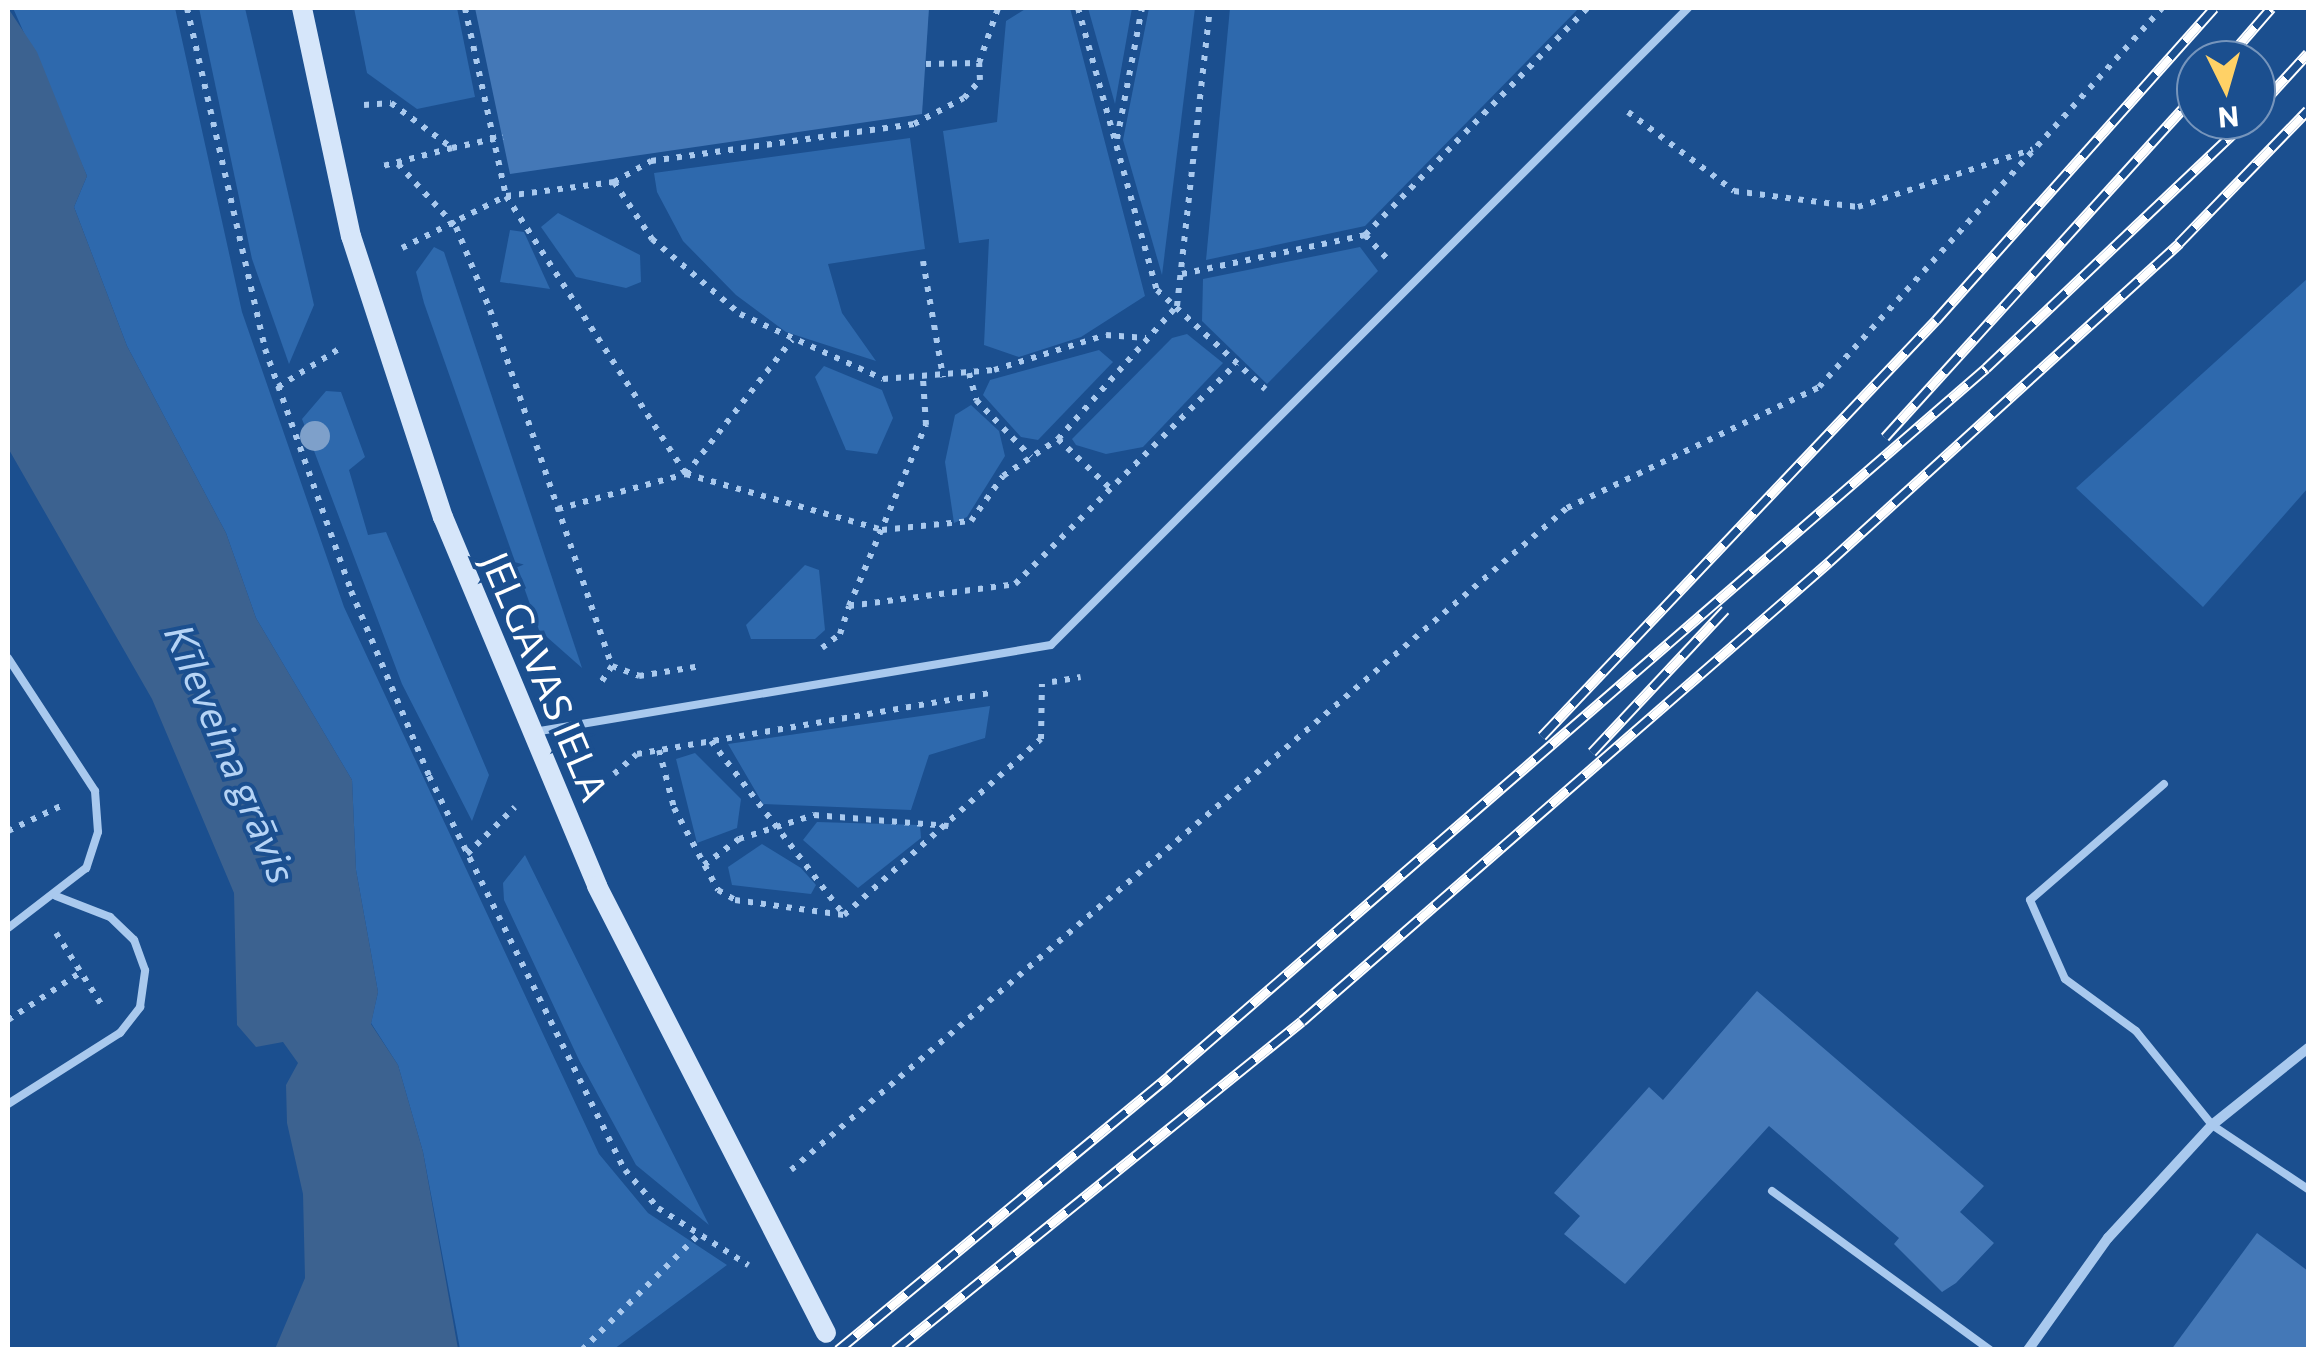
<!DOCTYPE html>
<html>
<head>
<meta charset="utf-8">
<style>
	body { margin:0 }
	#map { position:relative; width:2316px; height:1357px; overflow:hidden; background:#1b4f8f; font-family:Commissioner,sans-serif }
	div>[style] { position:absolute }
	.green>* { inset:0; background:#2e69ad }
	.water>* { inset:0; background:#3c6290 }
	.building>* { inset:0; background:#4478b7 }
	.path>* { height:6px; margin-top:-3px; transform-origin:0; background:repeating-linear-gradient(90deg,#a9c9ee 0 5px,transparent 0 13px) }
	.lane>* { height:8px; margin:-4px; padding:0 4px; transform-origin:4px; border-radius:4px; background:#a9c9ee }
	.street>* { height:10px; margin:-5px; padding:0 5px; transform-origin:5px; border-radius:5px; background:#a9c9ee }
	.secondary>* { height:20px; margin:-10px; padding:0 10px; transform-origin:10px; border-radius:10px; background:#d6e6fa }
	.rail>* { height:11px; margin-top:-5.5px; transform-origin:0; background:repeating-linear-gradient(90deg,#1b4f8f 0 22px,#fff 0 44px); box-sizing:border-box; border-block:2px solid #fff }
	.trees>* { width:30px; height:30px; margin:-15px; border-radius:50%; background:#7ea0ca }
	span { translate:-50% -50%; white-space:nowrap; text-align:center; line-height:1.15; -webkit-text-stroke:8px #1b4f8f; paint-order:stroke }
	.street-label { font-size:38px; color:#fff }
	.water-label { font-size:40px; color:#b5d3f5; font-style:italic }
	.frame { position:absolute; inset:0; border:10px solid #fff; pointer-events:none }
	.north { position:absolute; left:2176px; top:40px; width:100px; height:100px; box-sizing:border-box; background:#1b4f8f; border:2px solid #7695bc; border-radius:50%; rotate:175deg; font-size:28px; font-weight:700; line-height:40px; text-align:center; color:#fff }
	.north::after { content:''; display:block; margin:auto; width:35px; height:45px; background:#ffd166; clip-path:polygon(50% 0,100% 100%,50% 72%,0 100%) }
</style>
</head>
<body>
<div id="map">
	<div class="green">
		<div style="clip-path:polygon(13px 8px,175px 8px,242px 312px,344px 607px,599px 1154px,648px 1213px,727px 1265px,614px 1349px,460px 1349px,423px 1152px,398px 1065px,371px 1023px,378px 992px,356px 870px,352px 780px,256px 618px,226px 533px,127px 346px,74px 207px,87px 176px)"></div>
		<div style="clip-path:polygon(199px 8px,245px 8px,314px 305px,289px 364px,252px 259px)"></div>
		<div style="clip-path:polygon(354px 8px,457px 8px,475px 97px,417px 109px,367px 73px)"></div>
		<div style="clip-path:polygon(1027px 8px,1070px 8px,1145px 296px,1081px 337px,1019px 357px,984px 345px,989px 239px,959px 243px,943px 131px,997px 122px,1006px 21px)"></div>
		<div style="clip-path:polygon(1088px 8px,1132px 8px,1115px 104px)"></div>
		<div style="clip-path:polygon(1149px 8px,1195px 8px,1162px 275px,1123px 140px)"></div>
		<div style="clip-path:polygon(1230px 8px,1579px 8px,1365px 226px,1206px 260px)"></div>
		<div style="clip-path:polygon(910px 138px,925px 249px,828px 264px,842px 313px,876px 361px,786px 332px,736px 295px,683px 241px,657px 192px,654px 173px)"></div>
		<div style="clip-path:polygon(558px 213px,640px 255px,641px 282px,626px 288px,576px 277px,541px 227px)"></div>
		<div style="clip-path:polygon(510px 230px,524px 232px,550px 289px,500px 282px)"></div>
		<div style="clip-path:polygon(434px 247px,444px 252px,582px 668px,539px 630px,424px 303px,416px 272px)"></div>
		<div style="clip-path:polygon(1360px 247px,1378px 271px,1267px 384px,1202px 321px,1203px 279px)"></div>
		<div style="clip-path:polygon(2308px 278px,2308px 488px,2203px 607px,2076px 488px)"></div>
		<div style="clip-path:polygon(1187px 334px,1223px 363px,1143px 447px,1106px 454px,1076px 445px,1072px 439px,1172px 338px)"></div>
		<div style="clip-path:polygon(1099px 350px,1113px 362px,1038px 440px,1021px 437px,983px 395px,990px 380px)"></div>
		<div style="clip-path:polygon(824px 366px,882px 390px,893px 418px,877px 454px,846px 450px,815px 377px)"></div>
		<div style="clip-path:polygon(326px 391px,341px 392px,365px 457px,349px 470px,368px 535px,386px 532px,489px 775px,472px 821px,402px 684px,302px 419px)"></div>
		<div style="clip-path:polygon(971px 405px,999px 431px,1005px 456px,967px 517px,954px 523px,945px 462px,955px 415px)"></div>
		<div style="clip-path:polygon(805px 565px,819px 570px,825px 630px,815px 639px,751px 639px,746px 625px)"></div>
		<div style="clip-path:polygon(990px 706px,985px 738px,929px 755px,911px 810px,763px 804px,728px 744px)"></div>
		<div style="clip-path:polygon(695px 753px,741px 799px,737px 828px,697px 843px,676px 759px)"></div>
		<div style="clip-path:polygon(817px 822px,920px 825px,921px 838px,858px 888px,803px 840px)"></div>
		<div style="clip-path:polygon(762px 844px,801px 868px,816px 885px,811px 894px,732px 885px,728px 867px)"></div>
		<div style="clip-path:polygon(525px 855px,652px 1112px,709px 1225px,636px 1165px,579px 1060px,504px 900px,503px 883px)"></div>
	</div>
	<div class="water">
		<div style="clip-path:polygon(8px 8px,37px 52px,87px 176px,74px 207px,127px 346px,226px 533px,256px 618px,352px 780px,356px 870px,378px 992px,371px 1024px,398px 1065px,423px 1152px,458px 1349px,275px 1349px,305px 1278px,303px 1194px,287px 1123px,286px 1085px,298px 1063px,283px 1042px,256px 1047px,237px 1025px,234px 893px,152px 699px,8px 448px)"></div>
	</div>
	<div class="building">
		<div style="clip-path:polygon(475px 8px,929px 8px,922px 114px,510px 174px)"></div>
		<div style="clip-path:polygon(1757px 991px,1984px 1186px,1960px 1212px,1994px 1243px,1956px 1283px,1942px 1292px,1894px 1244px,1899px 1238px,1769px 1126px,1625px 1284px,1564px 1234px,1580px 1216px,1554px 1193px,1649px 1087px,1663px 1100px)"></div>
		<div style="clip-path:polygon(2257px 1233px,2308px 1271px,2308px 1350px,2171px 1350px)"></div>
	</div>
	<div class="path">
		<div style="left:187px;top:8px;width:350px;rotate:77.1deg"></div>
		<div style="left:265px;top:349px;width:257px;rotate:70.4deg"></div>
		<div style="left:351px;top:591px;width:201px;rotate:67.1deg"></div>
		<div style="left:429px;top:776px;width:440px;rotate:63.6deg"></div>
		<div style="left:625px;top:1170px;width:50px;rotate:49deg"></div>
		<div style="left:658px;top:1208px;width:107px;rotate:32.3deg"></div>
		<div style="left:465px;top:8px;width:192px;rotate:77.7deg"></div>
		<div style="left:506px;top:196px;width:331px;rotate:57.1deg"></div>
		<div style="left:686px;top:474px;width:204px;rotate:15.9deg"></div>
		<div style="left:882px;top:530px;width:89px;rotate:-5.8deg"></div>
		<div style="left:971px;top:521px;width:55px;rotate:-54.6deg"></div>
		<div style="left:1003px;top:476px;width:66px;rotate:-33.9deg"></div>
		<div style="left:1058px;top:439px;width:178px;rotate:-48.2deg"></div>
		<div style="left:1177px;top:306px;width:300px;rotate:-83.7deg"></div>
		<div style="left:1078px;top:8px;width:293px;rotate:74.4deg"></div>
		<div style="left:1157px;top:290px;width:147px;rotate:42.5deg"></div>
		<div style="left:926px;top:64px;width:53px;rotate:-1.1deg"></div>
		<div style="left:979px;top:63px;width:58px;rotate:-70.9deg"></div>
		<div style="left:364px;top:105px;width:27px;rotate:-4deg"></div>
		<div style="left:391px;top:103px;width:76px;rotate:36.4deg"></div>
		<div style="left:452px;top:148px;width:75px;rotate:165.4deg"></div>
		<div style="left:1628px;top:112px;width:132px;rotate:36.7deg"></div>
		<div style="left:1734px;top:191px;width:125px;rotate:7.4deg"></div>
		<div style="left:1858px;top:207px;width:184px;rotate:-18.3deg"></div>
		<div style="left:1117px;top:139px;width:133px;rotate:-79.2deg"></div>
		<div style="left:452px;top:148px;width:52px;rotate:-12.2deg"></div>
		<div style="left:398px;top:164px;width:86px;rotate:47.4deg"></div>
		<div style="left:456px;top:227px;width:90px;rotate:67.7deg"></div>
		<div style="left:490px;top:310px;width:376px;rotate:71.1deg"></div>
		<div style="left:612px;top:666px;width:25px;rotate:124deg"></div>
		<div style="left:614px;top:182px;width:69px;rotate:56.3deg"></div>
		<div style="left:652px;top:239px;width:116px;rotate:40.4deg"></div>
		<div style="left:740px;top:314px;width:157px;rotate:24.4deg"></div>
		<div style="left:883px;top:379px;width:111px;rotate:-4.6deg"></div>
		<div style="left:994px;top:370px;width:117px;rotate:-17.4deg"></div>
		<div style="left:1106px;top:335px;width:40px;rotate:4.3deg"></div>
		<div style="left:1365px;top:235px;width:318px;rotate:-45.6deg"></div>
		<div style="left:402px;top:248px;width:116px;rotate:-26.6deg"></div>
		<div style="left:506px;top:196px;width:109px;rotate:-7.4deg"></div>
		<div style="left:614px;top:182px;width:43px;rotate:-29.6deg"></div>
		<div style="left:651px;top:161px;width:266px;rotate:-8deg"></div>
		<div style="left:914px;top:124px;width:56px;rotate:-27.5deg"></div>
		<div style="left:964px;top:98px;width:24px;rotate:-48deg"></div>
		<div style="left:980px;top:80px;width:17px;rotate:-93deg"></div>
		<div style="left:923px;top:261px;width:118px;rotate:80.2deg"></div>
		<div style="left:1182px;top:274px;width:187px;rotate:-12deg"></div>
		<div style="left:1365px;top:235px;width:37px;rotate:47deg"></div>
		<div style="left:969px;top:373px;width:28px;rotate:75deg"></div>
		<div style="left:976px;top:400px;width:79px;rotate:46deg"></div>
		<div style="left:278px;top:387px;width:75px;rotate:-32deg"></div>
		<div style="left:1058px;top:439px;width:74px;rotate:43.4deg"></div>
		<div style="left:558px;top:509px;width:133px;rotate:-15.3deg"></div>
		<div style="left:686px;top:474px;width:171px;rotate:-51.7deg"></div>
		<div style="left:849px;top:606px;width:197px;rotate:-67deg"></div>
		<div style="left:926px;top:425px;width:46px;rotate:-93.7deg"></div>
		<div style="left:822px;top:648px;width:23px;rotate:-38deg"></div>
		<div style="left:840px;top:634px;width:29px;rotate:-72deg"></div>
		<div style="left:849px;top:606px;width:167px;rotate:-7.5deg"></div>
		<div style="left:1015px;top:584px;width:313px;rotate:-44.9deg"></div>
		<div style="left:612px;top:666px;width:29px;rotate:20deg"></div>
		<div style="left:639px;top:676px;width:63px;rotate:-9.2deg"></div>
		<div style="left:1052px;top:682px;width:29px;rotate:-10deg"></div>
		<div style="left:711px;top:741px;width:219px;rotate:52.6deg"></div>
		<div style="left:659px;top:750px;width:60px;rotate:75.5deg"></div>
		<div style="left:674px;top:808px;width:93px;rotate:61.8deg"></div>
		<div style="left:718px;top:890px;width:20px;rotate:30deg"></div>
		<div style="left:735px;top:900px;width:110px;rotate:7.8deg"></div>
		<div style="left:844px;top:915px;width:264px;rotate:-41.8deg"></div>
		<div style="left:1041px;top:739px;width:55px;rotate:-89deg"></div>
		<div style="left:614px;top:774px;width:30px;rotate:-41deg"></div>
		<div style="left:637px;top:754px;width:359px;rotate:-9.8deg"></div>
		<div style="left:8px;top:831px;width:63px;rotate:-25.3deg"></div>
		<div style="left:467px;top:854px;width:67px;rotate:-44.4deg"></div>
		<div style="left:704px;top:865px;width:44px;rotate:-36.6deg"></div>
		<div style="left:739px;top:839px;width:79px;rotate:-17.7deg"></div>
		<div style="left:814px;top:815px;width:135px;rotate:4.7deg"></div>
		<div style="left:56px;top:933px;width:88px;rotate:57.6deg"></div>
		<div style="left:8px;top:1020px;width:87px;rotate:-33.3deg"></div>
		<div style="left:791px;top:1170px;width:1020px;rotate:-40.47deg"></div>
		<div style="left:1567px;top:508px;width:280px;rotate:-25.6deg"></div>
		<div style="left:1819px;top:387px;width:511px;rotate:-47.85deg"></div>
		<div style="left:582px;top:1350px;width:162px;rotate:-44.7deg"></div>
	</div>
	<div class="lane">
		<div style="left:8px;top:658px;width:159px;rotate:56.8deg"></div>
		<div style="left:95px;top:791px;width:41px;rotate:85.8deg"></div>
		<div style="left:98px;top:832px;width:38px;rotate:108deg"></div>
		<div style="left:86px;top:868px;width:98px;rotate:142.4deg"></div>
		<div style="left:534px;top:732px;width:524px;rotate:-9.55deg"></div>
		<div style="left:1051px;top:645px;width:901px;rotate:-45deg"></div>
		<div style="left:2164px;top:784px;width:177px;rotate:139.1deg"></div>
		<div style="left:2030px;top:900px;width:86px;rotate:66.1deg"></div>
		<div style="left:2065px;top:979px;width:88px;rotate:36.2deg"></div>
		<div style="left:2136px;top:1031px;width:121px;rotate:51deg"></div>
		<div style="left:2212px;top:1125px;width:115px;rotate:33.7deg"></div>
		<div style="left:8px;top:1104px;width:133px;rotate:-32.4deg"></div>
		<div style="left:120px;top:1033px;width:33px;rotate:-52deg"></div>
		<div style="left:140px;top:1007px;width:37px;rotate:-82deg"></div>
		<div style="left:145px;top:970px;width:32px;rotate:-110deg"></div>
		<div style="left:134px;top:940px;width:33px;rotate:-136deg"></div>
		<div style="left:110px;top:917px;width:58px;rotate:-158.7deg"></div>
		<div style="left:1772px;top:1191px;width:270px;rotate:36.1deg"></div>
	</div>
	<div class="street">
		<div style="left:2028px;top:1350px;width:138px;rotate:-54.5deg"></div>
		<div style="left:2108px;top:1238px;width:154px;rotate:-47.4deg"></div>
		<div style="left:2212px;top:1125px;width:123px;rotate:-38.7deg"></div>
	</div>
	<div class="secondary">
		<div style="left:302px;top:8px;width:233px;rotate:77.9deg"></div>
		<div style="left:351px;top:236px;width:296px;rotate:71.9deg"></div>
		<div style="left:443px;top:517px;width:400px;rotate:67.3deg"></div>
		<div style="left:597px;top:886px;width:502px;rotate:62.87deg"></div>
	</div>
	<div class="rail">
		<div style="left:2226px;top:60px;width:69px;rotate:-49.1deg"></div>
		<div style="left:2256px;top:110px;width:77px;rotate:-47.6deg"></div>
		<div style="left:1885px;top:437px;width:463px;rotate:-47.8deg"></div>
		<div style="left:1542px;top:736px;width:573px;rotate:-46.56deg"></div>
		<div style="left:1936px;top:320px;width:418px;rotate:-48.3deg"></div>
		<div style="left:1592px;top:752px;width:195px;rotate:-46.9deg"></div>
		<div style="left:838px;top:1350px;width:430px;rotate:-39.6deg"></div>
		<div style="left:1169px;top:1076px;width:1081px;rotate:-40.91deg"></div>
		<div style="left:1986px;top:368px;width:360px;rotate:-43.5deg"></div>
		<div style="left:895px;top:1350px;width:523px;rotate:-38.95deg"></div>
		<div style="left:1302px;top:1021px;width:699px;rotate:-41.05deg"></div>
		<div style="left:1829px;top:562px;width:474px;rotate:-42.3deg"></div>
		<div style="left:2179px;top:243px;width:185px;rotate:-45.9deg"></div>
	</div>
	<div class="trees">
		<div style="left:315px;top:436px"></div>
	</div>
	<div class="street-label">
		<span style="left:546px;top:676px;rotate:67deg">JELGAVAS IELA</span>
	</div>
	<div class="water-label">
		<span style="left:232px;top:753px;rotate:67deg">Kīleveina grāvis</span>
	</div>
	<div class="frame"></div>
	<div class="north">N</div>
</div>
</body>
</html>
